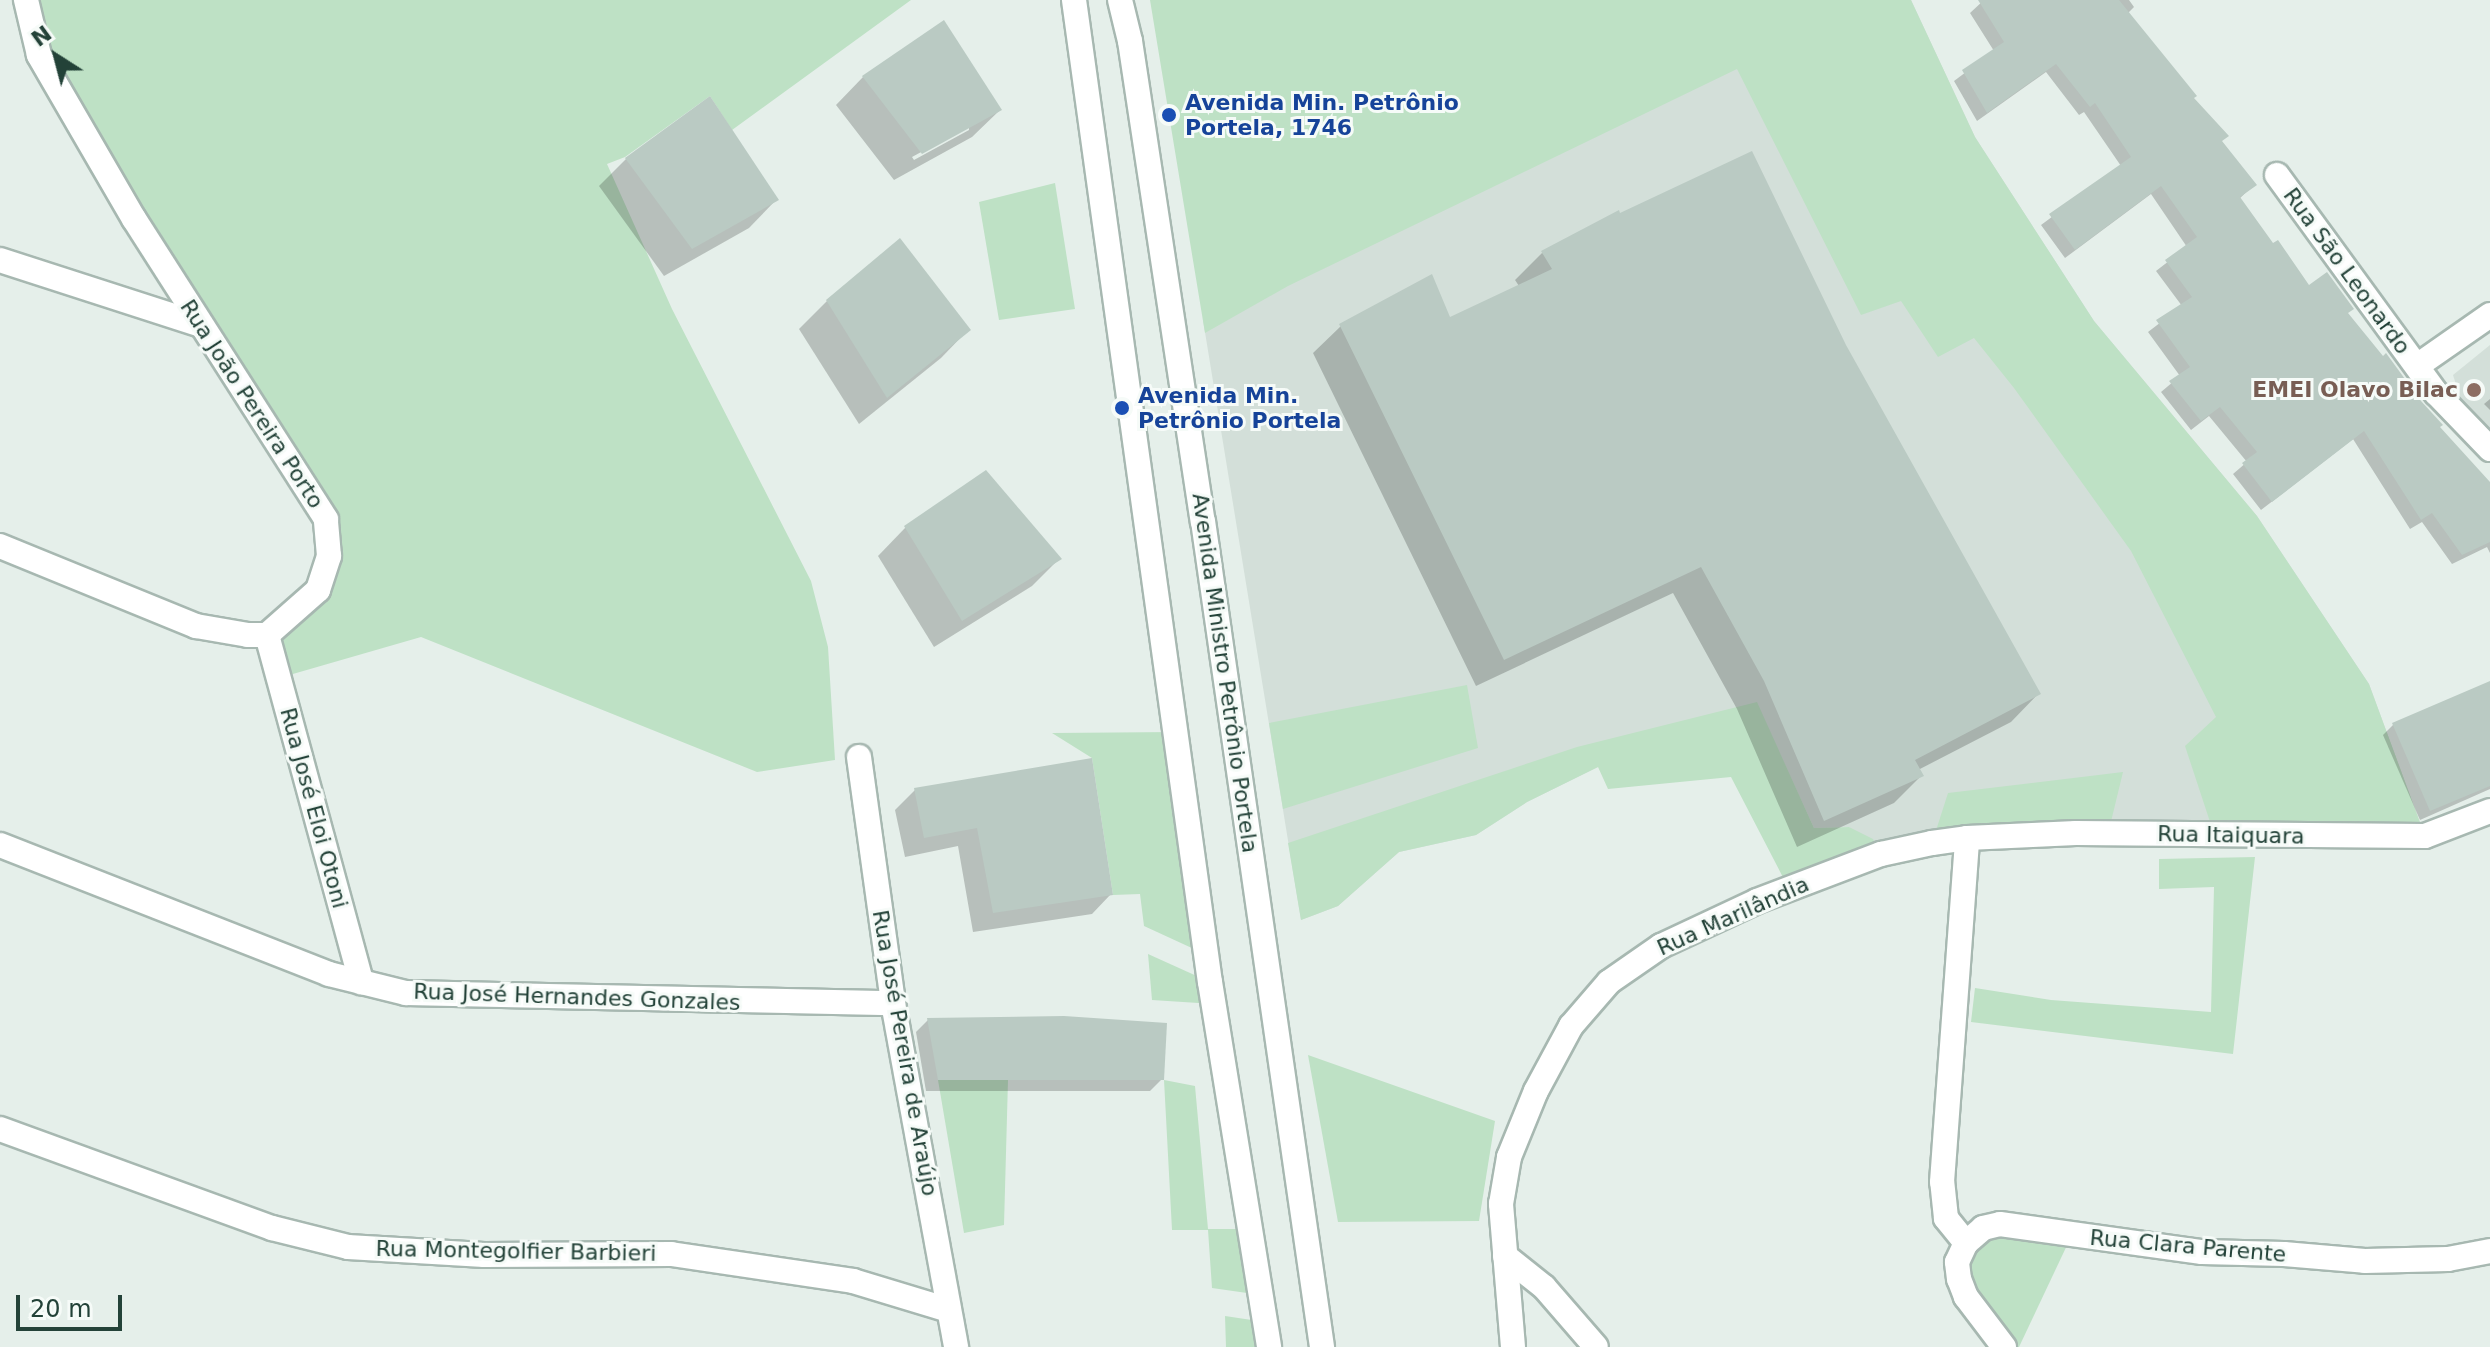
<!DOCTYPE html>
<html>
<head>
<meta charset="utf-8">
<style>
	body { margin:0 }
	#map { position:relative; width:2490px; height:1347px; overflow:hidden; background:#e5efea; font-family:"DejaVu Sans",sans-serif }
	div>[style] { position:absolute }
	.built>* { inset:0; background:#d3dfd9 }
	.green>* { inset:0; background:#bee1c5 }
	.shadow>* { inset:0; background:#0003 }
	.building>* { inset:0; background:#bacac3 }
	.roads { filter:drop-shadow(2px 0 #a7b8b1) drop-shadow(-2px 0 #a7b8b1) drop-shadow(0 2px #a7b8b1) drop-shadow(0 -2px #a7b8b1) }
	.pedestrian>* { height:24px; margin:-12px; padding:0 12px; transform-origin:12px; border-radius:12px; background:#fff }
	.minor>* { height:24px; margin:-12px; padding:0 12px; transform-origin:12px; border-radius:12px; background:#fff }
	.tertiary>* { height:24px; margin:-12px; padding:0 12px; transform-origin:12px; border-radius:12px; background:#fff }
	.dots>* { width:22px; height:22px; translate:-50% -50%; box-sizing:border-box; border:4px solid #f6fbf8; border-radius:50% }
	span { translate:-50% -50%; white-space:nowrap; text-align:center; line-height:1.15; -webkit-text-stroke:6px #f6fbf8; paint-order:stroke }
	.transit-label { font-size:22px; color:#164399; font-weight:700 }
	.left { translate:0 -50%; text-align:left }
	.street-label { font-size:22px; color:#234238 }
	.education-label { font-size:22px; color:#785e54; font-weight:700 }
	.right { translate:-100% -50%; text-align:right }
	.north { position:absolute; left:16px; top:16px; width:80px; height:80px; -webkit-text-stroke:6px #f6fbf8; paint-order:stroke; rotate:324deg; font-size:22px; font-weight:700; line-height:32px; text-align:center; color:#234238 }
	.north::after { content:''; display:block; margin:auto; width:28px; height:36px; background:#234238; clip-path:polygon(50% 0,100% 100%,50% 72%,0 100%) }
	.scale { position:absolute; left:16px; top:1295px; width:106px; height:36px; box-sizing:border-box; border:4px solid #234238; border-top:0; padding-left:10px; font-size:24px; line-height:28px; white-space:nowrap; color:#234238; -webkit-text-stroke:6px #f6fbf8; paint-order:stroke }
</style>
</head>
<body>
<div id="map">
	<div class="built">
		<div style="clip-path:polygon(1911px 0,1975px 137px,2094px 321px,2257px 516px,2369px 684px,2425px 836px,2108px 834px,1881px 854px,1849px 827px,1814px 828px,1764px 719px,1598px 767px,1527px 802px,1476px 835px,1399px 852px,1338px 906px,1301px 920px,1203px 320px,1729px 52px)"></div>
		<div style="clip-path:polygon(2490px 345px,2490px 433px,2462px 404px,2453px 375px)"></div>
	</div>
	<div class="green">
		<div style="clip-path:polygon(26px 0,911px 0,732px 130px,710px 96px,625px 157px,607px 164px,672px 309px,811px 581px,828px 647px,835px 760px,757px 772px,421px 637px,279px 678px,267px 635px,318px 590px,326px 519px,39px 55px)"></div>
		<div style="clip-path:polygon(1150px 0,1911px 0,1975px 137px,2094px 321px,2257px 516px,2369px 684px,2425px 836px,2214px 834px,2185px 746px,2216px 717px,2131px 551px,2014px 388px,1974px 338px,1938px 357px,1901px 301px,1861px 315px,1737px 69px,1288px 286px,1205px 333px)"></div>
		<div style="clip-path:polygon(1055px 183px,1075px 309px,999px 320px,979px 202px)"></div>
		<div style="clip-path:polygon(1467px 685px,1478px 748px,1283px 809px,1269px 723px)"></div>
		<div style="clip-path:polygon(1757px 702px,1814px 828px,1849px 827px,1873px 839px,1881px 854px,1789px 889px,1731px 777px,1608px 789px,1598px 767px,1527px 802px,1476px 835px,1399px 852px,1338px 906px,1301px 920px,1288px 843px,1577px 747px)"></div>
		<div style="clip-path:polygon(1176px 732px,1207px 955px,1144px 926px,1140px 894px,1113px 895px,1092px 758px,1052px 733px)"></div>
		<div style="clip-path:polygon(2123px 772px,2108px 834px,1932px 843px,1948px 793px)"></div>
		<div style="clip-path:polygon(2255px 857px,2233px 1054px,1971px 1022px,1975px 988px,2051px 1000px,2211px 1012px,2214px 887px,2159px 889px,2159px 859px)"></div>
		<div style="clip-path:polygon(1148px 954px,1210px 982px,1214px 1004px,1152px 1000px)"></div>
		<div style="clip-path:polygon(1308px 1055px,1495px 1121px,1479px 1221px,1338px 1222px)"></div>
		<div style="clip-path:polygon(938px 1080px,1008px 1080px,1004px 1225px,964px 1233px)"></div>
		<div style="clip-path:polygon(1164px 1080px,1195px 1086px,1208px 1229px,1250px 1229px,1261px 1295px,1212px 1288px,1208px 1230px,1172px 1230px)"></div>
		<div style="clip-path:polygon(1982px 1235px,2070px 1239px,2019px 1347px,2010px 1347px,1964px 1282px,1969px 1247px)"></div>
		<div style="clip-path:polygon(1225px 1316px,1265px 1322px,1269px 1347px,1226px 1347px)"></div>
	</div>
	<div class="shadow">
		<div style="clip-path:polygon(1984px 0,2129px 0,2134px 7px,2127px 14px,2254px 185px,2239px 199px,2273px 246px,2308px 288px,2346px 313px,2438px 428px,2490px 485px,2490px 553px,2487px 547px,2452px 564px,2422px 522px,2410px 529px,2353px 439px,2261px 510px,2233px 474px,2247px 462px,2209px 416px,2191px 430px,2161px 392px,2180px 376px,2148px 332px,2182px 306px,2156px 271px,2187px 247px,2151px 194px,2065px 258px,2041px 225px,2121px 166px,2084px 112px,2079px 115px,2046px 72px,1977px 121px,1954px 81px,1994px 51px,1970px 13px)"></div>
		<div style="clip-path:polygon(evenodd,863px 77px,1000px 110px,972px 137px,894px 180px,836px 105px,863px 77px,969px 126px,969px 130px,914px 160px,912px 157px,969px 126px)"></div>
		<div style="clip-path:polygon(626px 159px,776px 200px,749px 228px,664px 276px,599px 186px)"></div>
		<div style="clip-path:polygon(1542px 253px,1844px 346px,2038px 694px,2011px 722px,1918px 770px,1922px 775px,1894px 803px,1797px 847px,1737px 709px,1673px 593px,1476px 686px,1313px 353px,1341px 326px,1449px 319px,1519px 286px,1515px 280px)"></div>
		<div style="clip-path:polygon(827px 301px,968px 330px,941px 358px,859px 424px,799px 329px)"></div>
		<div style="clip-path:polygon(2490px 399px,2490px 410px,2484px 404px)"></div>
		<div style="clip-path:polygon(985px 473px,1059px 559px,1032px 586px,934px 647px,878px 556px,905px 528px)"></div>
		<div style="clip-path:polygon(2490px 682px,2490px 789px,2420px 820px,2383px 735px,2393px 725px)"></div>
		<div style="clip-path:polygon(915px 790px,1111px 894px,1092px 914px,973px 932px,958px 846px,905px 857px,895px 810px)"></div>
		<div style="clip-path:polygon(928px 1020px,1162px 1079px,1150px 1091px,926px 1091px,916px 1032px)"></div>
	</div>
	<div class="building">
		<div style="clip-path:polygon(1978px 0,2119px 0,2197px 96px,2194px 98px,2229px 136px,2222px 141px,2257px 185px,2240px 197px,2273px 243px,2278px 240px,2309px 285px,2327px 272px,2354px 309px,2348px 313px,2383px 356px,2386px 353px,2421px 401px,2443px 425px,2440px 427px,2490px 482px,2490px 542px,2462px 555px,2432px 513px,2421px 520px,2364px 431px,2272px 502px,2242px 463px,2257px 452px,2220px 407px,2201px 421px,2169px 381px,2190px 367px,2156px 320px,2192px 297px,2165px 260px,2197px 237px,2161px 186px,2075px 250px,2049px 214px,2131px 157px,2095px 103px,2090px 107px,2056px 64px,1987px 113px,1962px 70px,2004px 42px)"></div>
		<div style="clip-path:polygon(944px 20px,1002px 110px,922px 154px,862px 76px)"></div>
		<div style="clip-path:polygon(710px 96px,779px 200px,692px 249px,625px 158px)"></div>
		<div style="clip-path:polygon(1752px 151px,1846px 345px,2041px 694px,1915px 760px,1924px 776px,1824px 821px,1764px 681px,1701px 567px,1504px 660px,1339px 324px,1432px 274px,1450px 317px,1552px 269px,1541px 251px,1619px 210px,1620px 213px)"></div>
		<div style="clip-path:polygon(900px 238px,971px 330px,887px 398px,826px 300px)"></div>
		<div style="clip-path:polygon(986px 470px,1062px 559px,962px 621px,904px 526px)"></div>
		<div style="clip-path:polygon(2490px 681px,2490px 786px,2430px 811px,2392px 723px)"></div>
		<div style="clip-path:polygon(1092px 758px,1113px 895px,993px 913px,977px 828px,924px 838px,914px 788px)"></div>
		<div style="clip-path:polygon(1064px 1016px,1167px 1023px,1164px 1080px,938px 1080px,927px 1018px)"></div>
	</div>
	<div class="roads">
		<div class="pedestrian">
			<div style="left:1966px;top:1243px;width:32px;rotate:-129deg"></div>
			<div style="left:1946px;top:1218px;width:36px;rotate:-96deg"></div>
			<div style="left:1942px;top:1182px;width:345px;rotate:-85.8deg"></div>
		</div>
		<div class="minor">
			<div style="left:2277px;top:175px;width:270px;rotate:53.9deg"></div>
			<div style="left:2436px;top:393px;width:78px;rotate:46deg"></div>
			<div style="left:0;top:260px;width:211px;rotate:17.9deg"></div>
			<div style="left:2417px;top:366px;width:89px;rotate:-34.9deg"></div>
			<div style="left:0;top:546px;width:212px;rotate:22.2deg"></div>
			<div style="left:196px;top:626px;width:53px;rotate:9.8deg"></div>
			<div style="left:248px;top:635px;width:19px"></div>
			<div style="left:267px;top:635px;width:68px;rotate:-41.4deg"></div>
			<div style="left:318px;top:590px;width:36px;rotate:-72deg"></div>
			<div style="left:329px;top:556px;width:37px;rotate:-95deg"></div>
			<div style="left:326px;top:519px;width:356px;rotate:-122.6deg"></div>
			<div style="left:134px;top:219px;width:190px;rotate:-120.1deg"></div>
			<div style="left:39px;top:55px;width:57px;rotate:-103.3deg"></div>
			<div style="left:267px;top:635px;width:360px;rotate:74.8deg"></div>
			<div style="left:859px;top:757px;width:248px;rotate:82.1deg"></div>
			<div style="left:893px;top:1003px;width:350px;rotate:79.6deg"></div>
			<div style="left:0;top:845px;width:353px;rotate:21.4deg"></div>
			<div style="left:329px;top:974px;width:79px;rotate:13.9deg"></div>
			<div style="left:406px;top:993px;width:487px;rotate:1.2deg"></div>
			<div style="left:0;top:1129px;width:289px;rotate:20deg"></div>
			<div style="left:272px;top:1228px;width:78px;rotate:14deg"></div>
			<div style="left:348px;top:1247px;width:136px;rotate:3.4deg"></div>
			<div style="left:484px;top:1255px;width:187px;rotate:-0.3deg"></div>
			<div style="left:671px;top:1254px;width:184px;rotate:8.4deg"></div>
			<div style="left:853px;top:1281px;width:100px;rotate:16.8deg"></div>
			<div style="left:1505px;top:1256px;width:50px;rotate:38.5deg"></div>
			<div style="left:1544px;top:1287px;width:79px;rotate:49.1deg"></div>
			<div style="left:1513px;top:1347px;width:144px;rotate:-94.8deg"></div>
			<div style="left:1501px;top:1204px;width:48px;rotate:-80.3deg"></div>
			<div style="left:1509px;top:1157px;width:71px;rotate:-67.8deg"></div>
			<div style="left:1536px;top:1091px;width:74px;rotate:-61.7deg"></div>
			<div style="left:1571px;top:1026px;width:58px;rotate:-49.2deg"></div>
			<div style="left:1609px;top:982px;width:63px;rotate:-34.7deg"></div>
			<div style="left:1661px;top:946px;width:106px;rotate:-25.1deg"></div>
			<div style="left:1757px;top:901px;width:133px;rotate:-20.8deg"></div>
			<div style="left:1881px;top:854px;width:52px;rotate:-12.2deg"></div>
			<div style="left:1932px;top:843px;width:35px;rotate:-8deg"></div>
			<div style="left:1967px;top:838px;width:109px;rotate:-2.6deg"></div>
			<div style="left:2076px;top:833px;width:349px;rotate:0.5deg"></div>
			<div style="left:2425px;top:836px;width:70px;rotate:-21deg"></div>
			<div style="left:2004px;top:1347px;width:63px;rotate:-127.2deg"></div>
			<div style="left:1966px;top:1297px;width:19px;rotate:-111deg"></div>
			<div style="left:1959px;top:1279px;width:17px;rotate:-97deg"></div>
			<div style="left:1957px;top:1262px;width:21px;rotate:-65deg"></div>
			<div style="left:1966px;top:1243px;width:23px;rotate:-41deg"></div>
			<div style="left:1983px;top:1228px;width:17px;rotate:-13deg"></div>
			<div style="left:2000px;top:1224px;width:204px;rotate:7.9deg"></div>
			<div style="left:2202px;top:1252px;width:82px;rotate:1.4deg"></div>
			<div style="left:2284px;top:1254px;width:81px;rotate:4.9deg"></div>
			<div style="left:2365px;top:1261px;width:83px;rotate:-1.4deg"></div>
			<div style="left:2448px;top:1259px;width:43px;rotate:-10.8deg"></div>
		</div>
		<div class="tertiary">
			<div style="left:1074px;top:0;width:991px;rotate:82.12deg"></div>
			<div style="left:1210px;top:982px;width:370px;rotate:80.8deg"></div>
			<div style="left:1120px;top:0;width:42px;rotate:76.3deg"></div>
			<div style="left:1130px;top:41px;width:486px;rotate:81.4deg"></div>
			<div style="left:1203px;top:521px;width:835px;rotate:81.8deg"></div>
		</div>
	</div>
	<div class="dots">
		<div style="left:1169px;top:115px;background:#1a4fb4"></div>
		<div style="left:2474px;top:390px;background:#8d6e63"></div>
		<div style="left:1122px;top:408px;background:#1a4fb4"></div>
	</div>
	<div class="transit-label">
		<span class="left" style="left:1185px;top:115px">Avenida Min. Petrônio<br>Portela, 1746</span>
		<span class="left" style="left:1138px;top:408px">Avenida Min.<br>Petrônio Portela</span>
	</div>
	<div class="street-label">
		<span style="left:2347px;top:271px;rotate:54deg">Rua São Leonardo</span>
		<span style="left:252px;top:404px;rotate:57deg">Rua João Pereira Porto</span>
		<span style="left:1225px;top:673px;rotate:82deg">Avenida Ministro Petrônio Portela</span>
		<span style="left:314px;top:808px;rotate:75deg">Rua José Eloi Otoni</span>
		<span style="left:2231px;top:835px;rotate:1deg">Rua Itaiquara</span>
		<span style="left:1733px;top:916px;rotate:-24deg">Rua Marilândia</span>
		<span style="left:577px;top:997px;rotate:2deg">Rua José Hernandes Gonzales</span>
		<span style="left:905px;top:1053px;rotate:80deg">Rua José Pereira de Araújo</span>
		<span style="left:2188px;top:1246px;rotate:5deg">Rua Clara Parente</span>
		<span style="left:516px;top:1251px;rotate:1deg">Rua Montegolfier Barbieri</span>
	</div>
	<div class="education-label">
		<span class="right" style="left:2458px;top:390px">EMEI Olavo Bilac</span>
	</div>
	<div class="north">N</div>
	<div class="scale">20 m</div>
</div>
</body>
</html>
